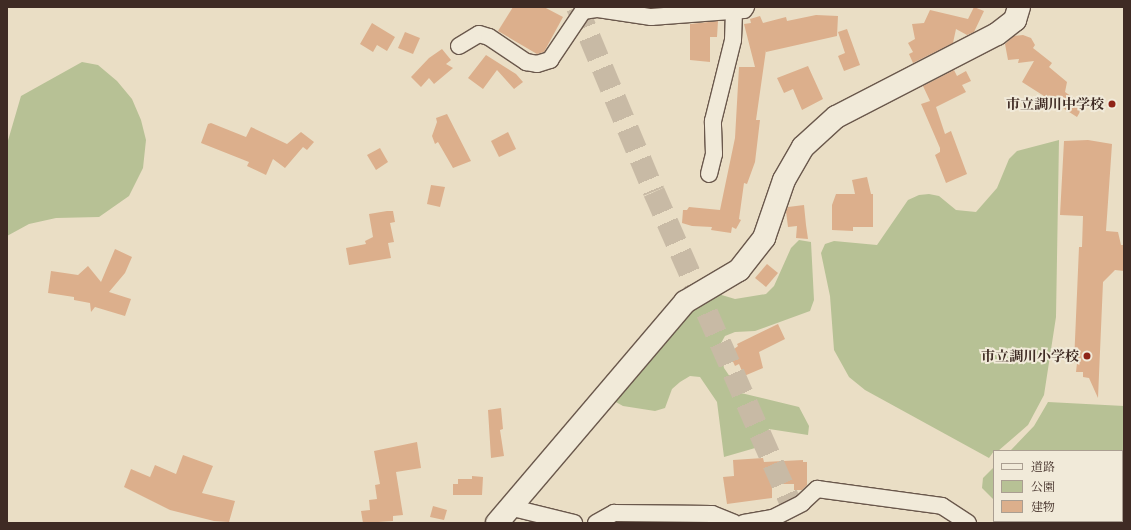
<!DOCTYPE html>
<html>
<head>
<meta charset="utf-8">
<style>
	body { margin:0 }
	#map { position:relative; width:1131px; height:530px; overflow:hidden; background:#eadec5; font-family:"Gentium Book Plus","Noto Serif JP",serif }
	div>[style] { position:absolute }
	.green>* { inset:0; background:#b7c195 }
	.building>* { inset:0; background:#dcaf8c }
	.highway-tunnel>* { height:22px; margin-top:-11px; transform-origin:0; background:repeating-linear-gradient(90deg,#c8baa5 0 22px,transparent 0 33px) }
	.roads { filter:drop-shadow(1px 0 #6a584c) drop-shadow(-1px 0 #6a584c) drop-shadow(0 1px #6a584c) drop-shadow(0 -1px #6a584c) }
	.street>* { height:16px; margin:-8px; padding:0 8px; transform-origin:8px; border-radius:8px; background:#f1ead9 }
	.secondary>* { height:22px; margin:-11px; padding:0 11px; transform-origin:11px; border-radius:11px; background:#f1ead9 }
	.dots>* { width:11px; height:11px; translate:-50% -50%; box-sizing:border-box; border:2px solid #f1ead9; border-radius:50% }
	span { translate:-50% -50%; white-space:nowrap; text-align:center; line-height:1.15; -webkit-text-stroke:4px #f1ead9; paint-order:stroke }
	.poi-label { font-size:14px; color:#3f2b24; font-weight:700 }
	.right { translate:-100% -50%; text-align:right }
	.frame { position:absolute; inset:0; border:8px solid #3f2b24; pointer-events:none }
	.legend { position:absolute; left:993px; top:450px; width:130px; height:72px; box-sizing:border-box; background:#f1ead9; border:1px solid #aa9e91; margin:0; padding:5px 7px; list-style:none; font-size:12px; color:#3f2b24 }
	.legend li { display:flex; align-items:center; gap:8px; height:20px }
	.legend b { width:20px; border:1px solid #aa9e91 }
</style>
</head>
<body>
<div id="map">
	<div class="green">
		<div style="clip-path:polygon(82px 62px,98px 65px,117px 81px,132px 99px,141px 120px,146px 140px,143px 168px,129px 196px,99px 217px,56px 218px,29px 224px,7px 236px,7px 144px,21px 96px)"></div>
		<div style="clip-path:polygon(1059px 140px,1056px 317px,1044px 395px,1028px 425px,998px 451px,994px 451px,989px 458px,865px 390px,849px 377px,834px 350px,830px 296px,821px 253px,825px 244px,834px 241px,877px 245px,908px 200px,919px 195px,929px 194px,939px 196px,956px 210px,976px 212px,997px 188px,1009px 159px,1017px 151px)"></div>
		<div style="clip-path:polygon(799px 240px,811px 242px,814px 300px,810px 311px,755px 331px,735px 332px,725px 336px,720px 345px,724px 368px,741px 393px,799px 407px,809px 426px,808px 435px,769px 429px,762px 446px,724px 457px,717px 402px,700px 377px,690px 376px,680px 382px,672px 389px,665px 408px,655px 411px,623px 406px,614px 401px,661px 325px,715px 293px,735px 299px,766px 294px,774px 286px,791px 248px)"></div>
		<div style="clip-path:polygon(1048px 402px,1124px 406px,1123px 523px,1023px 521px,1122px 521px,1122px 451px,1010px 451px,1034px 426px)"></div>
		<div style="clip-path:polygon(994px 467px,994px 500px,982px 488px,983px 478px)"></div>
	</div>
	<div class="building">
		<div style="clip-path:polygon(513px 7px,544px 7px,563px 17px,544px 52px,537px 54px,498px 31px)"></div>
		<div style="clip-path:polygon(974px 7px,984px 11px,974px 32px,967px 35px,956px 29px,953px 43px,913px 63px,909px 54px,913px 52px,908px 43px,915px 39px,912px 24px,924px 23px,930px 10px,968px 19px)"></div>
		<div style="clip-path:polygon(816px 15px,838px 16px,837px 36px,766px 52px,766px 50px,756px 120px,760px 120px,755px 162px,747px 184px,744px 183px,739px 219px,741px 220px,736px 229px,732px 227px,731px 233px,711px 230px,712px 227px,692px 226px,682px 223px,683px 210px,687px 210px,689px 207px,720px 210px,735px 138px,739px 67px,755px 67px,744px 24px,751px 23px,750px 19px,760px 16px,763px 23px,786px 17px,787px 21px)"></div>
		<div style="clip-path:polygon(718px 21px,717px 37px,710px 37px,710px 62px,690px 60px,690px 24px)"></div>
		<div style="clip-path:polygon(372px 23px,395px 37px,387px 51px,377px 45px,373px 52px,360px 44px)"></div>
		<div style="clip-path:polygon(847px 29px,860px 65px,844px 71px,838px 56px,845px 53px,838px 32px)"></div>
		<div style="clip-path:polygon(405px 32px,420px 38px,413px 54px,398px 48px)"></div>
		<div style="clip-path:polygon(1023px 35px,1031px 38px,1035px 45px,1033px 48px,1052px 63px,1049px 67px,1067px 82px,1065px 92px,1084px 105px,1077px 117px,1022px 82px,1034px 61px,1018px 63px,1019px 59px,1008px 60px,1005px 44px,1014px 36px)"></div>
		<div style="clip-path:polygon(442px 49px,451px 60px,446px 64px,453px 68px,434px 84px,429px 78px,421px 87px,411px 77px,429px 58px)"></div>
		<div style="clip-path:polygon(486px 55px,516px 74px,523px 82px,514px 89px,497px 70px,483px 89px,468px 78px)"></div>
		<div style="clip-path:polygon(808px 66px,823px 99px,802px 110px,793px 89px,784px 93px,777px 78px)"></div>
		<div style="clip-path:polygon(954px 70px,957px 76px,966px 71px,971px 81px,962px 85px,966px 92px,936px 107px,945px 134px,951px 131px,967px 174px,946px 183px,935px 155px,940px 152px,940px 148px,921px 104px,930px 101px,923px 86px)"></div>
		<div style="clip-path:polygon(447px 114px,471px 161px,453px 168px,438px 142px,435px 144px,432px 136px,437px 122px,436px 118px)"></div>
		<div style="clip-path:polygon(211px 123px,246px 137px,251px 127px,287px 144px,301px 132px,314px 142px,307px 150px,303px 147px,285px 168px,273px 159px,266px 175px,247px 166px,249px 162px,201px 143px,208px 124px)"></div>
		<div style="clip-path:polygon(508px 132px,516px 149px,499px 157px,491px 141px)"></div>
		<div style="clip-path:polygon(1088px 140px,1112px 144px,1106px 231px,1118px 232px,1121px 245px,1124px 245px,1124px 271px,1115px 270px,1103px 282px,1098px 398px,1089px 378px,1083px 377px,1083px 372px,1076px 372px,1077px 363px,1074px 363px,1079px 247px,1082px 247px,1083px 216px,1060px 215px,1064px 141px)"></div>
		<div style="clip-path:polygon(380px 148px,388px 162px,376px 170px,367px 155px)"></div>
		<div style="clip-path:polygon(867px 177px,871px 194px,873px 194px,873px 227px,853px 227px,853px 231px,832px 230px,832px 205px,836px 194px,855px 194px,852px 180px)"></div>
		<div style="clip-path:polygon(431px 185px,445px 187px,440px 207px,427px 204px)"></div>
		<div style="clip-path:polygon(804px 205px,806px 225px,808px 239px,796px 238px,797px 226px,788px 227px,786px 211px,788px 207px)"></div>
		<div style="clip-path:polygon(387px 211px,393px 211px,395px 222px,390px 223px,394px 242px,388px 243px,391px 258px,349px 265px,346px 248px,366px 244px,365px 241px,373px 237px,369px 214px)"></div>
		<div style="clip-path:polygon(115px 249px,132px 257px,125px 273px,109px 292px,131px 299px,125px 316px,95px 307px,91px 312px,90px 303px,74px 300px,74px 297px,48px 293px,51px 271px,78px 275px,88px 266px,101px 282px)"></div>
		<div style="clip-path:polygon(767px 264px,778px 273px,766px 287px,755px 278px)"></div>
		<div style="clip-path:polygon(778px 324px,785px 339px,759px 352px,763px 368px,744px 376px,739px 364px,735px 366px,729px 353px,738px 346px,737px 344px)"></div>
		<div style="clip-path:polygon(501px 408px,503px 429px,500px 430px,504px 456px,491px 458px,488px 410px)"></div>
		<div style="clip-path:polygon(417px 442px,421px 468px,396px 472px,403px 515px,393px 516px,393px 521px,363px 523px,361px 511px,370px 510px,369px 500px,377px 499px,375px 485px,380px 484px,374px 451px)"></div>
		<div style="clip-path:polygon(183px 455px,213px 466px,202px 493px,235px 501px,229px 522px,214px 521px,170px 510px,124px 487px,131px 469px,150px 477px,155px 465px,176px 474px)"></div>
		<div style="clip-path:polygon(763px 458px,764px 462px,803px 460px,803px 462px,807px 462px,807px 485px,802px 490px,794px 490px,794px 484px,772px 484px,772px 498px,727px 504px,723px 477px,734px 476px,733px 460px)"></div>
		<div style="clip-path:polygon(472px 476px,483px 477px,482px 495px,453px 495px,453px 484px,458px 484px,458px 479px,472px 479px)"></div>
		<div style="clip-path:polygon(433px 506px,447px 510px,444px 520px,430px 517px)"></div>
	</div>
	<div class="highway-tunnel">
		<div style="left:577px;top:7px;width:200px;rotate:67.4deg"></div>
		<div style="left:654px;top:192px;width:361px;rotate:66.3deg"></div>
	</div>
	<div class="roads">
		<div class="street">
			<div style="left:459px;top:46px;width:23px;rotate:-31deg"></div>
			<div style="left:479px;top:34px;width:10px;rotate:17deg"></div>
			<div style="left:489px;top:37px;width:45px;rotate:34deg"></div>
			<div style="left:526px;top:62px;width:11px;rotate:10deg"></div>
			<div style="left:537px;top:64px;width:14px;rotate:-17deg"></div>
			<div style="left:550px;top:60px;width:59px;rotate:-56deg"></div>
			<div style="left:583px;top:11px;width:15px;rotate:-8deg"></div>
			<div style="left:598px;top:9px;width:54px;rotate:8.6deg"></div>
			<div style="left:651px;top:17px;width:93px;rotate:-4.3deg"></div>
			<div style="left:744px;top:10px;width:4px;rotate:-56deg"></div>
			<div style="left:709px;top:174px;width:21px;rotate:-76deg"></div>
			<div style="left:714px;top:154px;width:33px;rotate:-92deg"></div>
			<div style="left:713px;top:121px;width:83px;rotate:-76.1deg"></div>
			<div style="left:733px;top:40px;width:29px;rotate:-88deg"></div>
			<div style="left:513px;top:508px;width:63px;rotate:13.8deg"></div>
			<div style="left:596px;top:523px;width:21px;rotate:-29deg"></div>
			<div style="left:614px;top:513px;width:98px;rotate:0.6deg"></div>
			<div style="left:712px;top:514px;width:24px;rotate:22deg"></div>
			<div style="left:744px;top:523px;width:29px;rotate:-10deg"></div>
			<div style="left:773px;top:518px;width:33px;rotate:-27deg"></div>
			<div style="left:802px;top:503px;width:21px;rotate:-43deg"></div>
			<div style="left:817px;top:489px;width:126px;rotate:7.7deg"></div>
			<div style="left:942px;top:506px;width:31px;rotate:33deg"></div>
		</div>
		<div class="secondary">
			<div style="left:497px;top:523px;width:290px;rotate:-49.6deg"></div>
			<div style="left:685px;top:302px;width:63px;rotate:-30.7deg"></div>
			<div style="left:739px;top:270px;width:41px;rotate:-52deg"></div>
			<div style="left:764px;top:238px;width:61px;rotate:-71deg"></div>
			<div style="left:784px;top:180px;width:38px;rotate:-60deg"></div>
			<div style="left:803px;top:147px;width:45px;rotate:-42.3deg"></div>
			<div style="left:836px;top:117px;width:181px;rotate:-27.3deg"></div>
			<div style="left:997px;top:34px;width:23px;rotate:-38deg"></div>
			<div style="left:1015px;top:20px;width:14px;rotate:-73deg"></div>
		</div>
	</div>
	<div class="dots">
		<div style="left:1112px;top:104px;background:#8f2418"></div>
		<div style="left:1087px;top:356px;background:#8f2418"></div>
	</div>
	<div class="poi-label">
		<span class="right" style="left:1104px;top:104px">市立調川中学校</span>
		<span class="right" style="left:1079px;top:356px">市立調川小学校</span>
	</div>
	<div class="frame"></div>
	<ul class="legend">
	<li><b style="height:5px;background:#f1ead9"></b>道路</li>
	<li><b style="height:11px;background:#b7c195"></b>公園</li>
	<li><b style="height:11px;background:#dcaf8c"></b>建物</li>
	</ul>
</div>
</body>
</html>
